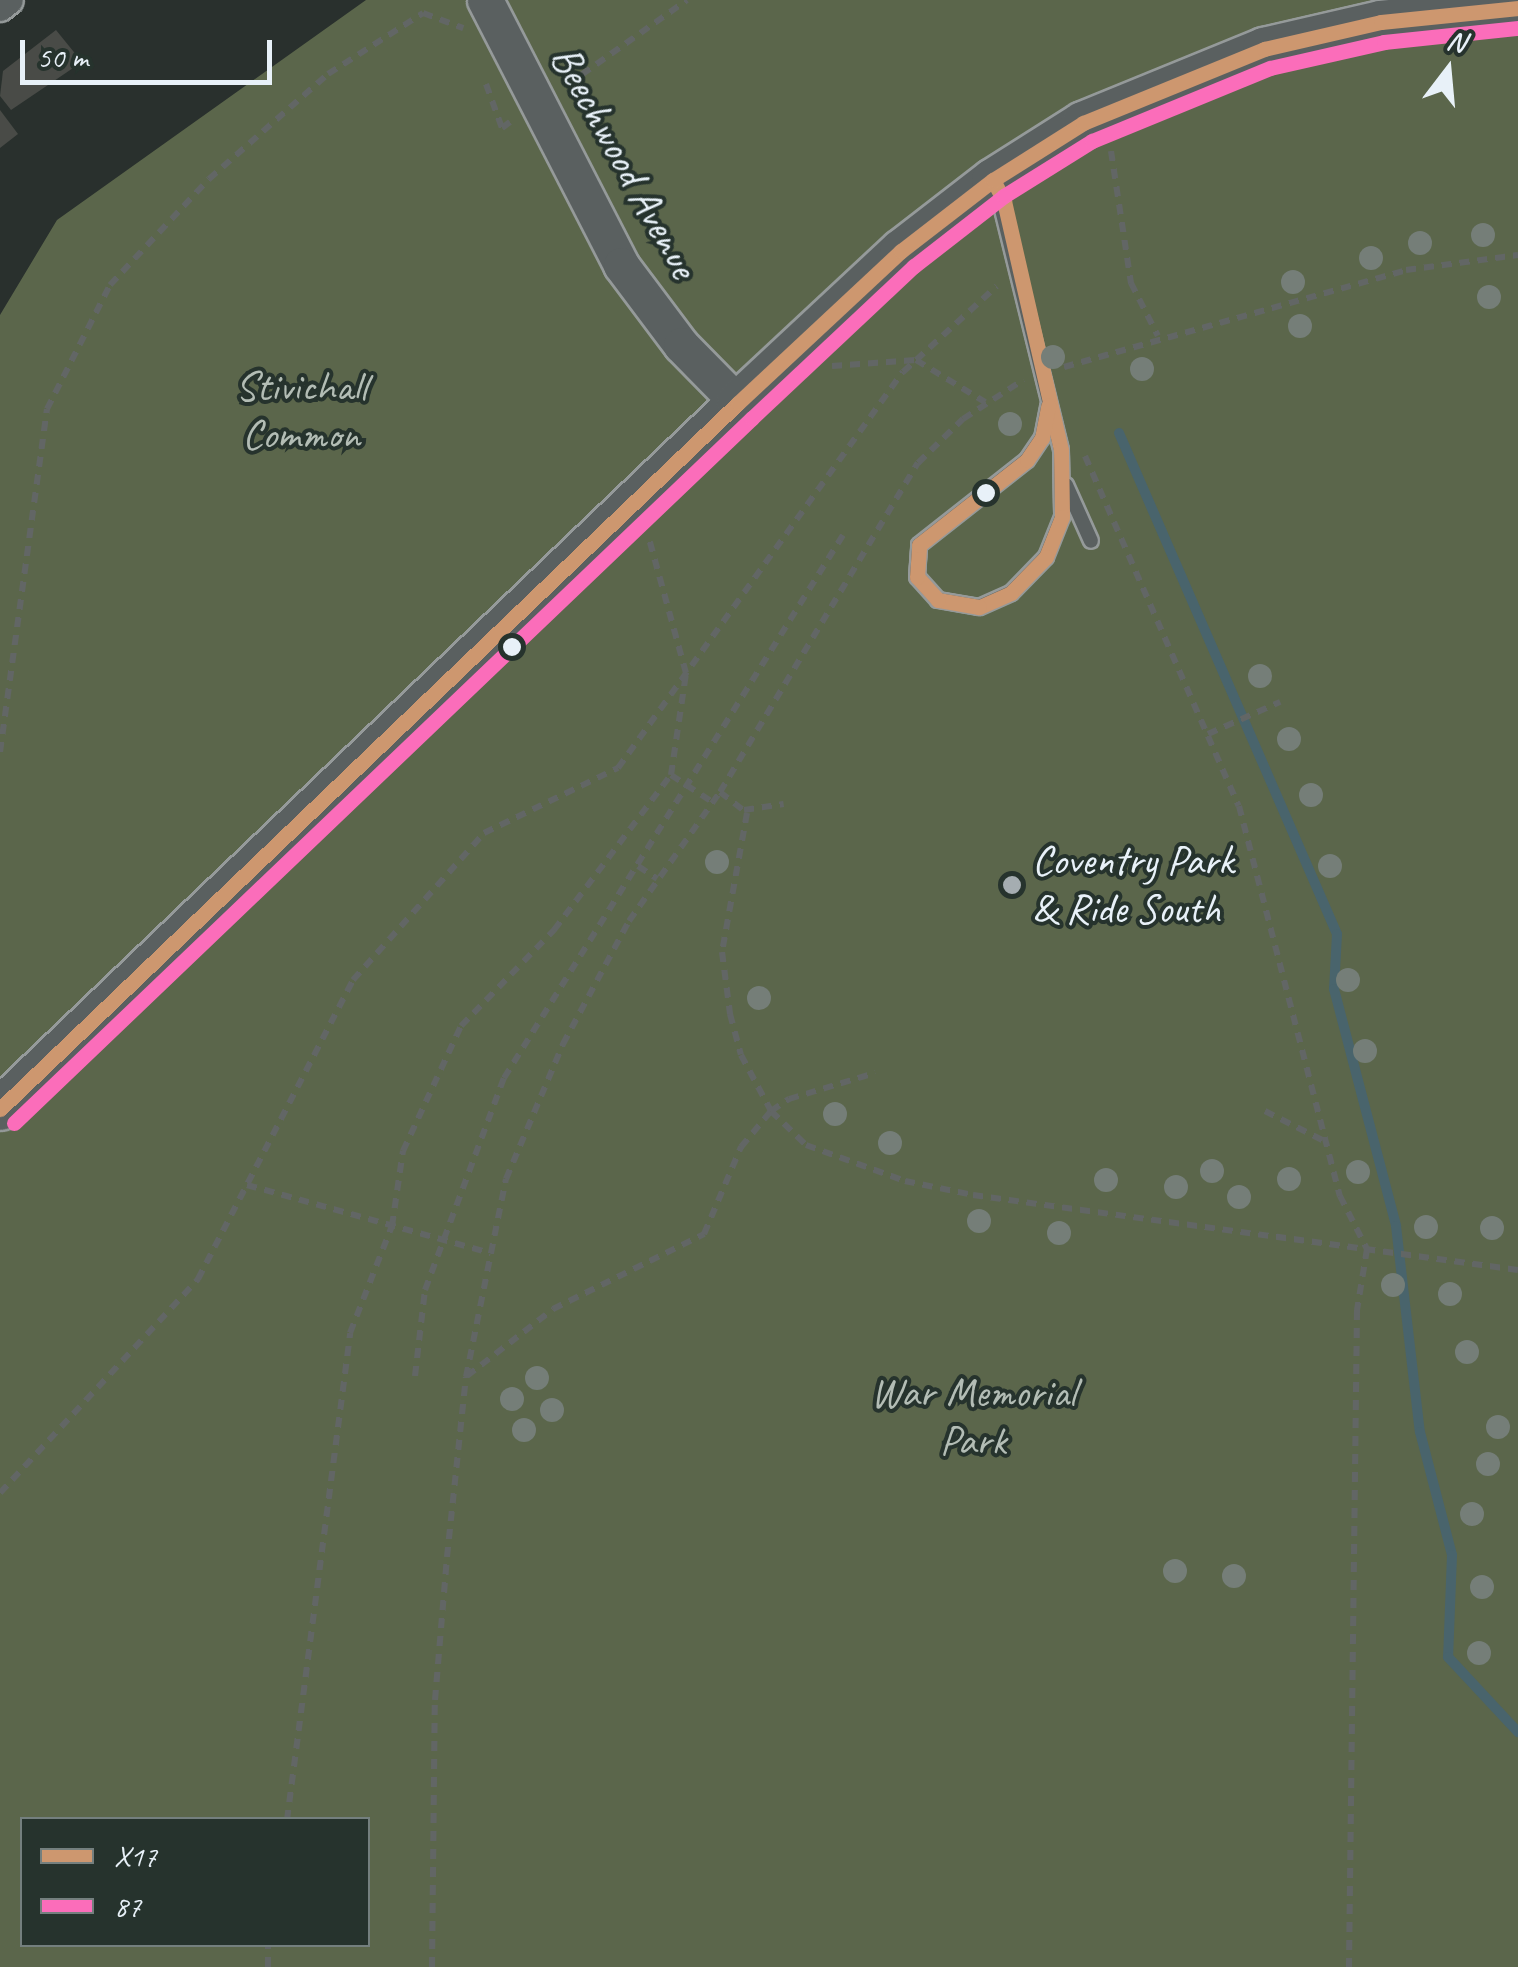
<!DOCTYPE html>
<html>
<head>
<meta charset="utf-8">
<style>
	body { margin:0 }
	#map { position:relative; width:1518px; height:1967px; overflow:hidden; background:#29302d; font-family:Caveat,sans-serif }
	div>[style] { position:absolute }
	.green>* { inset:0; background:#5b664b }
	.stream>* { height:10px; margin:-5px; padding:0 5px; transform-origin:5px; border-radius:5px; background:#49646c }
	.building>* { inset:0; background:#494b47 }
	.path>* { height:6px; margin-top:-3px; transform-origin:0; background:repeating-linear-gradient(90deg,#626665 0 10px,transparent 0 18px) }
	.roads { filter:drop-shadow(2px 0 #959a9a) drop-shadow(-2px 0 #959a9a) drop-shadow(0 2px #959a9a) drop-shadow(0 -2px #959a9a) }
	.service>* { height:14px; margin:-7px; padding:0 7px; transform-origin:7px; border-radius:7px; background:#5a6060 }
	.minor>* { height:28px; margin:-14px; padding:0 14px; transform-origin:14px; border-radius:14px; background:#5a6060 }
	.tertiary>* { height:35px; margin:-17.5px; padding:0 17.5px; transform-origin:17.5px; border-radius:17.5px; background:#5a6060 }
	.primary>* { height:42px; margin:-21px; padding:0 21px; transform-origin:21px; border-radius:21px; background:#5a6060 }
	.bus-1>* { height:15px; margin:-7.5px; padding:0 7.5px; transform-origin:7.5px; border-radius:7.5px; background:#cd976f }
	.bus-2>* { height:15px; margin:-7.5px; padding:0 7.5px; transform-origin:7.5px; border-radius:7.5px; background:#fb6dba }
	.trees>* { width:24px; height:24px; margin:-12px; border-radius:50%; background:#757e78 }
	.dots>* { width:28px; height:28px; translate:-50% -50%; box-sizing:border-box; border:5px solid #26332d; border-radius:50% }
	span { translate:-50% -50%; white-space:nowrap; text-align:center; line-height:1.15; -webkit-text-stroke:8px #26332d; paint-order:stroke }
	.street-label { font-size:42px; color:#e8f1f8 }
	.park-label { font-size:42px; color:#b3bdb5 }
	.poi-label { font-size:42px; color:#e8f1f8 }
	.left { translate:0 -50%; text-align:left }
	.legend { position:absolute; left:20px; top:1817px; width:350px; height:130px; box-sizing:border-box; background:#26332d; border:2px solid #747f7e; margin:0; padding:12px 18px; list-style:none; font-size:30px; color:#e8f1f8 }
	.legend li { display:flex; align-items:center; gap:20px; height:50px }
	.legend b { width:50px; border:2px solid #747f7e }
	.north { position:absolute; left:1398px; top:20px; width:100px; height:100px; -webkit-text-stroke:8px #26332d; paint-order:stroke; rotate:16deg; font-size:28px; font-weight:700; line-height:40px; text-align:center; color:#e8f1f8 }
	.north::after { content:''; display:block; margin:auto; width:35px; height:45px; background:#e8f1f8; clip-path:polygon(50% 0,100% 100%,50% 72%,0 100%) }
	.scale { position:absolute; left:20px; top:40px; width:252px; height:45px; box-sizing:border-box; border:5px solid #e8f1f8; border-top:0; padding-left:12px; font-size:30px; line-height:35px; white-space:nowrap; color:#e8f1f8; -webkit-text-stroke:8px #26332d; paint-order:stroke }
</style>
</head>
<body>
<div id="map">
	<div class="green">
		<div style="clip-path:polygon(evenodd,366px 0,1518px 0,1518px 1967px,0 1967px,0 315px,57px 220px,366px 0,22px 1820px,368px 1820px,368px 1944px,22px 1944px,22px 1820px)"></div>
	</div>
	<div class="stream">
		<div style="left:1119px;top:433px;width:546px;rotate:66.48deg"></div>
		<div style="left:1337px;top:934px;width:55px;rotate:93.1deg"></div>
		<div style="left:1334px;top:989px;width:245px;rotate:75.3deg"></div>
		<div style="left:1396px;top:1226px;width:207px;rotate:83.4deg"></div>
		<div style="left:1420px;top:1432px;width:127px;rotate:75.4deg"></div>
		<div style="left:1452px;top:1555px;width:102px;rotate:92.2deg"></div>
		<div style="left:1448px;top:1657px;width:103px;rotate:47deg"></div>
	</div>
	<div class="building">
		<div style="clip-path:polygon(56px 30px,82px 62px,11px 110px,0 96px,3px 71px)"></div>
		<div style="clip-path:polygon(0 110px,18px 134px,0 148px)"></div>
	</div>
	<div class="path">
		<div style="left:486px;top:84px;width:47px;rotate:70deg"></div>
		<div style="left:502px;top:128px;width:10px;rotate:-37deg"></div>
		<div style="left:567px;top:85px;width:147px;rotate:-35.3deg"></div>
		<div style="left:1111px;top:151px;width:134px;rotate:81.4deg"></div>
		<div style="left:1131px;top:283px;width:59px;rotate:63deg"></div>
		<div style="left:832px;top:366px;width:84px;rotate:-4.1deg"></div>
		<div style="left:916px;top:360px;width:81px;rotate:31.3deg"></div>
		<div style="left:1064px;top:367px;width:355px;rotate:-15.8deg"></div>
		<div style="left:1406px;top:270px;width:113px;rotate:-7.6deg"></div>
		<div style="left:1085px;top:456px;width:382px;rotate:66.3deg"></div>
		<div style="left:1239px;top:806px;width:403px;rotate:75.5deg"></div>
		<div style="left:1340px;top:1196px;width:59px;rotate:63deg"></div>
		<div style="left:1367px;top:1249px;width:62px;rotate:99.3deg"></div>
		<div style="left:1357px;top:1310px;width:657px;rotate:90.7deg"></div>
		<div style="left:1208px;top:734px;width:79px;rotate:-24deg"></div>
		<div style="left:0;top:752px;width:346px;rotate:-82.2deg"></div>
		<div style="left:47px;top:409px;width:139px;rotate:-63.1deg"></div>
		<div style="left:110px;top:285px;width:145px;rotate:-47deg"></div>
		<div style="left:209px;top:179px;width:159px;rotate:-41.4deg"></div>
		<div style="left:328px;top:74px;width:113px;rotate:-32.7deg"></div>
		<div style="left:423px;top:13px;width:43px;rotate:20.6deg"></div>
		<div style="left:671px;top:775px;width:48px;rotate:33deg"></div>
		<div style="left:720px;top:792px;width:34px;rotate:38deg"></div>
		<div style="left:747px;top:813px;width:141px;rotate:100.2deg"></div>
		<div style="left:722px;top:952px;width:63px;rotate:82.6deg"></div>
		<div style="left:730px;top:1014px;width:42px;rotate:75deg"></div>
		<div style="left:741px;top:1055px;width:64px;rotate:61.8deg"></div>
		<div style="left:771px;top:1111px;width:49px;rotate:44.2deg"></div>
		<div style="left:806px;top:1145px;width:105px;rotate:20deg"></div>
		<div style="left:905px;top:1181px;width:69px;rotate:11.6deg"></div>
		<div style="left:973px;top:1195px;width:550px;rotate:7.84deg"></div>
		<div style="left:744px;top:810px;width:40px;rotate:-8.5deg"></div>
		<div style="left:638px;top:866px;width:23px;rotate:34deg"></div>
		<div style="left:1265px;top:1111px;width:68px;rotate:26.9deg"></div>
		<div style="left:247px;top:1185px;width:253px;rotate:15.6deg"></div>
		<div style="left:415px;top:1376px;width:87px;rotate:-83.4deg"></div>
		<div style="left:425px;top:1290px;width:226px;rotate:-69.6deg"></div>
		<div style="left:504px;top:1078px;width:640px;rotate:-58.02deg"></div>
		<div style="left:467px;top:1376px;width:109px;rotate:-37.9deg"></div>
		<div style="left:553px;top:1309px;width:169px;rotate:-26.4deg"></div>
		<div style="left:704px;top:1234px;width:95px;rotate:-67deg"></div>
		<div style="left:741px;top:1147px;width:47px;rotate:-50.2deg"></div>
		<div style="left:771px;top:1111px;width:22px;rotate:-34deg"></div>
		<div style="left:789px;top:1099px;width:90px;rotate:-16.8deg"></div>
		<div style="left:0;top:1493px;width:292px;rotate:-47.2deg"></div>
		<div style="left:198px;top:1279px;width:337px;rotate:-62.6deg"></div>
		<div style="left:353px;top:980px;width:197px;rotate:-48.3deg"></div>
		<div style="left:484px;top:833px;width:149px;rotate:-25.9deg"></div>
		<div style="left:618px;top:768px;width:488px;rotate:-54.3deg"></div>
		<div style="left:903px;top:372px;width:127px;rotate:-42.5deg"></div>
		<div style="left:287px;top:1820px;width:491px;rotate:-82.6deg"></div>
		<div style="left:350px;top:1333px;width:115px;rotate:-68.6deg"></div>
		<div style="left:392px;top:1226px;width:76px;rotate:-81.7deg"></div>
		<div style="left:403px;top:1151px;width:138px;rotate:-65.1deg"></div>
		<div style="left:461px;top:1026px;width:134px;rotate:-45.9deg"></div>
		<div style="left:554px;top:930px;width:194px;rotate:-53deg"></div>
		<div style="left:671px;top:775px;width:103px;rotate:-81.6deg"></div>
		<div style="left:686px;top:673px;width:143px;rotate:-105.4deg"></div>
		<div style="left:268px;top:1967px;width:23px;rotate:-90deg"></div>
		<div style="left:432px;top:1967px;width:267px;rotate:-89.4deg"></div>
		<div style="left:435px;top:1700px;width:144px;rotate:-85.2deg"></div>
		<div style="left:447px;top:1557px;width:181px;rotate:-84deg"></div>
		<div style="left:466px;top:1377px;width:202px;rotate:-78.6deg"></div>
		<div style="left:506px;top:1179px;width:147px;rotate:-67.1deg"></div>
		<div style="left:563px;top:1044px;width:140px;rotate:-61.8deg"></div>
		<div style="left:629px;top:921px;width:158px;rotate:-54.8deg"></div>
		<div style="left:720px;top:792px;width:384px;rotate:-59deg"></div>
		<div style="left:918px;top:463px;width:63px;rotate:-44.4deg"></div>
		<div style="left:963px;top:419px;width:72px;rotate:-33deg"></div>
	</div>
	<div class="roads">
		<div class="service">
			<div style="left:996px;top:185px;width:273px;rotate:76.2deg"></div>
			<div style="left:1061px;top:450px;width:67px;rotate:89.1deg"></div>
			<div style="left:1062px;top:517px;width:43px;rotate:111.8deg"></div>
			<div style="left:1046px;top:557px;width:50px;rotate:134.2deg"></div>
			<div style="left:1011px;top:593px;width:35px;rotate:156deg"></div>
			<div style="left:979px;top:607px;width:42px;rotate:-170.3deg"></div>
			<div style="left:938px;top:600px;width:31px;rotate:-132deg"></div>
			<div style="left:917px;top:577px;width:32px;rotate:-86deg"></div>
			<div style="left:919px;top:545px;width:137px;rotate:-38.2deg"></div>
			<div style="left:1027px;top:460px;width:27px;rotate:-56deg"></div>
			<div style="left:1042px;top:438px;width:33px;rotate:-79deg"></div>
			<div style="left:1066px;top:485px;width:61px;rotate:65.9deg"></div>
		</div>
		<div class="minor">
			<div style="left:0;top:7px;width:11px;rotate:-38deg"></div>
		</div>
		<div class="tertiary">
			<div style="left:485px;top:0;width:298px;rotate:62.8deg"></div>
			<div style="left:621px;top:265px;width:100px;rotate:53.1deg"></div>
			<div style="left:681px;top:345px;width:81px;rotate:45.5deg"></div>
		</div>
		<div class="primary">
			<div style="left:0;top:1109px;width:1021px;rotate:-43.73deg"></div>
			<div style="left:738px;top:403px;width:223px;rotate:-43deg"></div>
			<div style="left:901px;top:251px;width:116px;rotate:-37.7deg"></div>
			<div style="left:993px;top:180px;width:107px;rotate:-32.3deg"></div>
			<div style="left:1083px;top:123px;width:196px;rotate:-22.2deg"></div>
			<div style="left:1264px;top:49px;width:120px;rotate:-13deg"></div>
			<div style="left:1381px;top:22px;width:138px;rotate:-5.8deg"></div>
		</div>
	</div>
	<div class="bus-1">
		<div style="left:993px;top:180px;width:24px;rotate:62deg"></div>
		<div style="left:1004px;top:201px;width:255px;rotate:77.1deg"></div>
		<div style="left:1061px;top:450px;width:67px;rotate:89.1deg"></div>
		<div style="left:1062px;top:517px;width:43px;rotate:111.8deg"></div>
		<div style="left:1046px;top:557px;width:50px;rotate:134.2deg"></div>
		<div style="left:1011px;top:593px;width:35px;rotate:156deg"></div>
		<div style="left:979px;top:607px;width:42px;rotate:-170.3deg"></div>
		<div style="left:938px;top:600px;width:31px;rotate:-132deg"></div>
		<div style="left:917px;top:577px;width:32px;rotate:-86deg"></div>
		<div style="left:919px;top:545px;width:137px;rotate:-38.2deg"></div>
		<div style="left:1027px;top:460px;width:27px;rotate:-56deg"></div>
		<div style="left:1042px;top:438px;width:33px;rotate:-79deg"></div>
		<div style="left:0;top:1109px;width:1021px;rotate:-43.73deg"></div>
		<div style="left:738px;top:403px;width:223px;rotate:-43deg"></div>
		<div style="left:901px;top:251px;width:116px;rotate:-37.7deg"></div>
		<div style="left:993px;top:180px;width:107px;rotate:-32.3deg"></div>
		<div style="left:1083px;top:123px;width:196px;rotate:-22.2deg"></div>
		<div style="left:1264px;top:49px;width:120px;rotate:-13deg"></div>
		<div style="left:1381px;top:22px;width:138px;rotate:-5.8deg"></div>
	</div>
	<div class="bus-2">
		<div style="left:14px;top:1123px;width:1021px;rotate:-43.69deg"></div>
		<div style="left:752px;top:418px;width:222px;rotate:-43.2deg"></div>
		<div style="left:914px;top:266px;width:114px;rotate:-37.9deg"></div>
		<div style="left:1004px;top:196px;width:104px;rotate:-32deg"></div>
		<div style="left:1092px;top:141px;width:192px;rotate:-22.3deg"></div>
		<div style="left:1270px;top:68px;width:117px;rotate:-12.8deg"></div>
		<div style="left:1384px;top:42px;width:135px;rotate:-6deg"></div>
	</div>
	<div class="trees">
		<div style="left:1483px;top:235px"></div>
		<div style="left:1420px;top:243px"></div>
		<div style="left:1371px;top:258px"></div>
		<div style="left:1293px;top:282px"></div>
		<div style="left:1489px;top:297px"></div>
		<div style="left:1300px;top:326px"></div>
		<div style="left:1053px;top:357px"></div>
		<div style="left:1142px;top:369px"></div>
		<div style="left:1010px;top:424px"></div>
		<div style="left:1260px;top:676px"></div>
		<div style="left:1289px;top:739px"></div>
		<div style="left:1311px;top:795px"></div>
		<div style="left:717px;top:862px"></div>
		<div style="left:1330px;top:866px"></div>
		<div style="left:1348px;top:980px"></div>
		<div style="left:759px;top:998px"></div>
		<div style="left:1365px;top:1051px"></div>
		<div style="left:835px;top:1114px"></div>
		<div style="left:890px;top:1143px"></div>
		<div style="left:1212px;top:1171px"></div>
		<div style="left:1358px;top:1172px"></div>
		<div style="left:1289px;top:1179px"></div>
		<div style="left:1106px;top:1180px"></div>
		<div style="left:1176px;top:1187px"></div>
		<div style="left:1239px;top:1197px"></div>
		<div style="left:979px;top:1221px"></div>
		<div style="left:1426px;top:1227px"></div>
		<div style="left:1492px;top:1228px"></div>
		<div style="left:1059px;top:1233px"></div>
		<div style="left:1393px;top:1285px"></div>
		<div style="left:1450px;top:1294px"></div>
		<div style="left:1467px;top:1352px"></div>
		<div style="left:537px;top:1378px"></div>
		<div style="left:512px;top:1399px"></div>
		<div style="left:552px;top:1410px"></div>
		<div style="left:1498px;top:1427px"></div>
		<div style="left:524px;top:1430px"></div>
		<div style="left:1488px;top:1464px"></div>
		<div style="left:1472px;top:1514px"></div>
		<div style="left:1175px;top:1571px"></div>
		<div style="left:1234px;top:1576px"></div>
		<div style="left:1482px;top:1587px"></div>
		<div style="left:1479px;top:1653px"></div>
	</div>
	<div class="dots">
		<div style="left:986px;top:493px;background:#e8f1f8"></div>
		<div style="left:512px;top:647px;background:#e8f1f8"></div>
		<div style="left:1012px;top:885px;background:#a5adb1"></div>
	</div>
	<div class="street-label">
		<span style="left:624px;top:162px;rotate:61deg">Beechwood Avenue</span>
	</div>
	<div class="park-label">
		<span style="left:301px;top:411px">Stivichall<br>Common</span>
		<span style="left:973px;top:1417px">War Memorial<br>Park</span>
	</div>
	<div class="poi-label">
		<span class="left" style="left:1032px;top:885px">Coventry Park<br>&amp; Ride South</span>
	</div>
	<ul class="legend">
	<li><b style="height:12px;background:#cd976f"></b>X17</li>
	<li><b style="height:12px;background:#fb6dba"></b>87</li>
	</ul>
	<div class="north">N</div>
	<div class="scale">50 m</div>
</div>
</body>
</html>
